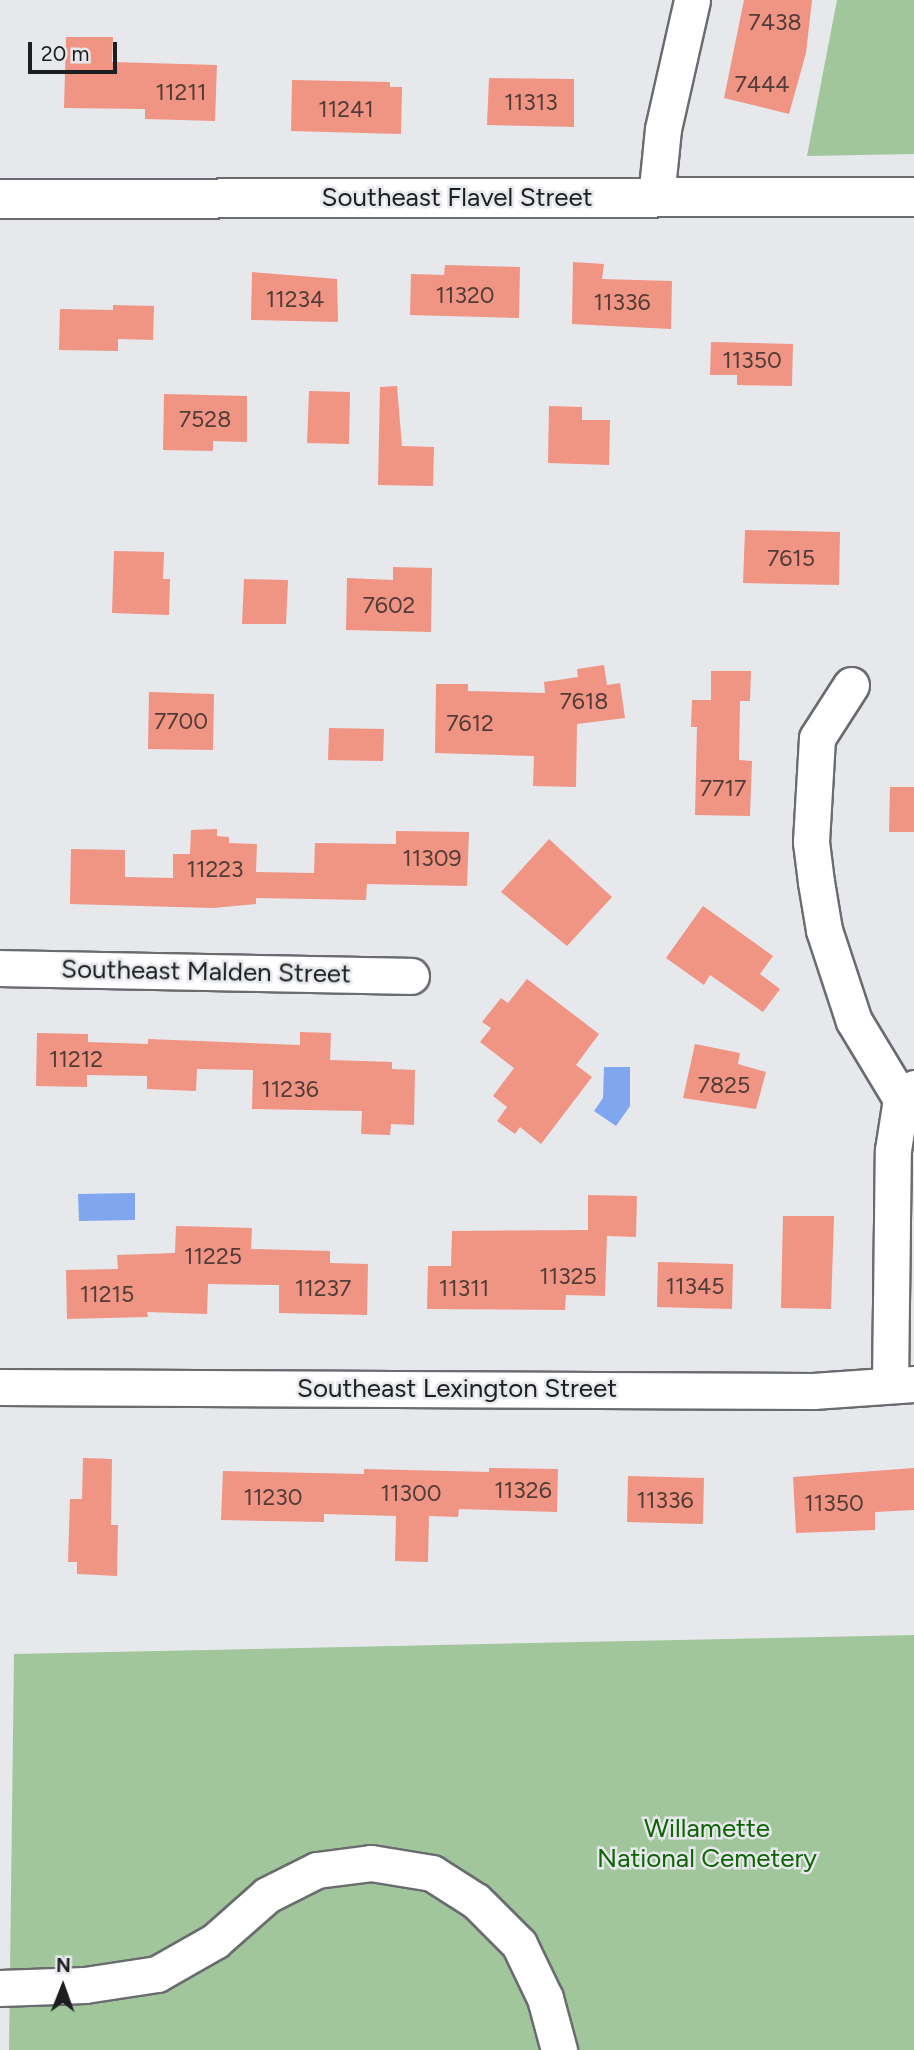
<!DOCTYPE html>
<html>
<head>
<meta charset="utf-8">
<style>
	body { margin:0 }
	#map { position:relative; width:914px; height:2050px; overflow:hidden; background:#e6e8ec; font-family:Figtree,sans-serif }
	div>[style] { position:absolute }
	.green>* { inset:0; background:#a1c69b }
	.water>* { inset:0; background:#7fa6ee }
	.building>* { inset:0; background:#f09483 }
	.roads { filter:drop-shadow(2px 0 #6a6c6f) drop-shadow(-2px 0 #6a6c6f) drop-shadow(0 2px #6a6c6f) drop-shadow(0 -2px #6a6c6f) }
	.minor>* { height:35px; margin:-17.5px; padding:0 17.5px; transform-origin:17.5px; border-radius:17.5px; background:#fff }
	.tertiary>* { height:38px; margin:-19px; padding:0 19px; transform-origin:19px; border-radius:19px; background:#fff }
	span { translate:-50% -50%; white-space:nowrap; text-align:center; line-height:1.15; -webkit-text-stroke:5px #e6e8ec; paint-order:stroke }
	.number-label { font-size:23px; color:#523c38 }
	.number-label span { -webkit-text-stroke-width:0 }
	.street-label { font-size:26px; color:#1d1e1f }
	.park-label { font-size:26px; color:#0e6403 }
	.north { position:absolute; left:28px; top:1952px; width:70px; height:70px; -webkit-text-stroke:5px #e6e8ec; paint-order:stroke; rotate:1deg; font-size:19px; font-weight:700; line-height:28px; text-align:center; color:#1d1e1f }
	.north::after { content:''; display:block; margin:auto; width:24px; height:32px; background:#1d1e1f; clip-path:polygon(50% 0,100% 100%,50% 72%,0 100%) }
	.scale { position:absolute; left:28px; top:42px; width:89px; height:32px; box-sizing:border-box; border:4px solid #1d1e1f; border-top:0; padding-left:9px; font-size:21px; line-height:24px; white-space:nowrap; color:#1d1e1f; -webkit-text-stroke:5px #e6e8ec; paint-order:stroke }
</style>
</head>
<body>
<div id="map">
	<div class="green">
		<div style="clip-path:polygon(837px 0,914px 0,914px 154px,807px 156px)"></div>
		<div style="clip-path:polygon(914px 1635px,914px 2050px,9px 2050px,14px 1654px)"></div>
	</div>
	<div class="water">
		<div style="clip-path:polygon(604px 1067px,630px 1067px,630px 1106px,616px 1126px,594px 1111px,603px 1098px)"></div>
		<div style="clip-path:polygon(135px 1193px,135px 1220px,79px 1221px,78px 1194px)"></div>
	</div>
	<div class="building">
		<div style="clip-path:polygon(744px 0,812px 0,806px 53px,789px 114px,724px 98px)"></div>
		<div style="clip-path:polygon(66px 37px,113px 37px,112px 62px,217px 65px,215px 121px,145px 119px,145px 109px,64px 108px)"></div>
		<div style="clip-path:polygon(489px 78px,574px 79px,574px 127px,487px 125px)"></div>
		<div style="clip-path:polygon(292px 80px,390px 82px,390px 87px,402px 87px,401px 134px,291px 131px)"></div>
		<div style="clip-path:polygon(573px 262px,604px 264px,602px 279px,672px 281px,671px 329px,572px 324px)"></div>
		<div style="clip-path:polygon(445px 265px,520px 267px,519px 318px,410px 315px,411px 274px,444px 275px)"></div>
		<div style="clip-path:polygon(252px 272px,337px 279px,338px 322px,251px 320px)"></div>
		<div style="clip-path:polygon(113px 305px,154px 306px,153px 340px,118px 339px,118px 351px,59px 350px,60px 309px,113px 310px)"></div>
		<div style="clip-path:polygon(711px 342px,793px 344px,792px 386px,737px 385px,737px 375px,710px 375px)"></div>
		<div style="clip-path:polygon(397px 386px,402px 446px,434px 447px,433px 486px,378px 485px,380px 387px)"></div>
		<div style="clip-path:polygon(309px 391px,350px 392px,349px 444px,307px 443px)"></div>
		<div style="clip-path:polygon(164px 394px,247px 396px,247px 442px,213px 441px,213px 451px,163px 450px)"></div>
		<div style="clip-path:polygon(549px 406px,582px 407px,582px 420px,610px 420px,609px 465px,548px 463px)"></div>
		<div style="clip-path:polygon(745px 530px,840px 532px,839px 585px,743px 583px)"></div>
		<div style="clip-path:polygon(114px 551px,164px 552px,163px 579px,170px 579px,169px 615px,112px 613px)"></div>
		<div style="clip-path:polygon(393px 567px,432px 568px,431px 632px,346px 630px,347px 578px,393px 580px)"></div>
		<div style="clip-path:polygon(244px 579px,288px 580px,286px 624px,242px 624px)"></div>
		<div style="clip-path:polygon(604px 665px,607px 685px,620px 683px,625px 718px,577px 724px,576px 787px,533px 786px,534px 756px,435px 753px,436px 684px,468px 684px,468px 691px,545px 693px,544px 682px,578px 677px,577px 669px)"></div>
		<div style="clip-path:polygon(711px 671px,751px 671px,750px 701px,740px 701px,739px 760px,752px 761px,750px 816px,695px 815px,697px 727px,691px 727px,692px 700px,711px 700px)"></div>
		<div style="clip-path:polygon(149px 692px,214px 694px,213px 750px,148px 749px)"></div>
		<div style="clip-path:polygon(329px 728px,384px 729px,383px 761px,328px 760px)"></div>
		<div style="clip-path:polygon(890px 787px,914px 787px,914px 832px,889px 832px)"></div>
		<div style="clip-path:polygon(217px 829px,217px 836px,229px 837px,229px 843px,257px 844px,256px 872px,314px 873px,315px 843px,396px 844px,396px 831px,469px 832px,467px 886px,367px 884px,366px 900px,256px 898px,256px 904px,213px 908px,70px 904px,71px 849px,125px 850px,125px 877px,173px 878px,173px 854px,190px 854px,191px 830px)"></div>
		<div style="clip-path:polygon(549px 839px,612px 897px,567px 946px,501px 892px)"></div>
		<div style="clip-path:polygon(703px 906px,773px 956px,760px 974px,780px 989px,763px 1012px,710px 975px,704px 985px,666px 958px)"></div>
		<div style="clip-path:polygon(527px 979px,599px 1034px,576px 1065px,592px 1077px,541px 1144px,520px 1127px,515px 1134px,497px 1121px,507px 1107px,493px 1096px,514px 1068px,480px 1042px,491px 1028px,482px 1022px,501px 998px,508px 1003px)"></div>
		<div style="clip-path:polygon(300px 1032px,331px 1033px,330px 1060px,392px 1062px,392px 1069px,415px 1070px,414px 1125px,391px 1124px,390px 1135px,361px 1134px,362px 1111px,252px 1109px,253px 1070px,197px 1069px,196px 1091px,147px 1089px,147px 1076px,87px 1075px,87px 1087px,36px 1086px,37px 1033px,88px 1034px,88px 1042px,148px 1044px,148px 1039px,300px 1045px)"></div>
		<div style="clip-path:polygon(695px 1044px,740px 1053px,738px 1064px,766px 1072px,756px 1109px,683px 1098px)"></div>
		<div style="clip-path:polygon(588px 1195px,637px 1196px,636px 1237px,607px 1236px,605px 1296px,566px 1295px,565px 1310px,427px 1309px,428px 1266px,451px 1266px,452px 1231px,588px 1230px)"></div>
		<div style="clip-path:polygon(783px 1216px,834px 1216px,831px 1309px,781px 1308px)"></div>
		<div style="clip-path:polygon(176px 1226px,252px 1228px,251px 1249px,330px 1251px,330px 1263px,368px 1264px,367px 1315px,279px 1313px,279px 1285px,208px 1284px,207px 1314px,147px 1312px,148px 1317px,67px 1319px,66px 1270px,118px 1269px,117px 1255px,175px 1253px)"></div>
		<div style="clip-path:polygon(658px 1262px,733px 1264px,732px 1309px,657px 1307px)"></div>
		<div style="clip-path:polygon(83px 1458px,112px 1459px,111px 1525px,118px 1525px,117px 1576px,77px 1574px,77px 1562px,68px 1562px,70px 1499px,82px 1499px)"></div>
		<div style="clip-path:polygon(489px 1468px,558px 1469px,557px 1512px,459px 1509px,458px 1517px,429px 1516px,428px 1562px,395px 1561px,396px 1516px,324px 1514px,324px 1522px,221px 1520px,223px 1471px,364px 1474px,364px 1469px,489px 1472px)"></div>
		<div style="clip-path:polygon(914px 1468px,914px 1510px,875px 1512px,875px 1530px,796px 1533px,793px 1477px)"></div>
		<div style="clip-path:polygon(628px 1476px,704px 1478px,703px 1524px,627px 1522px)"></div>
	</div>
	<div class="roads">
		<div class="minor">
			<div style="left:656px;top:198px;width:69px;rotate:-84.2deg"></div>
			<div style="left:663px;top:129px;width:132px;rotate:-77.3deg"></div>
			<div style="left:851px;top:685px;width:63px;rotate:122.7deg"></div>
			<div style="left:817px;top:738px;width:104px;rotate:93.3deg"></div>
			<div style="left:811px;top:842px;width:40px;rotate:82.9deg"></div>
			<div style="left:816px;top:882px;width:49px;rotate:80.5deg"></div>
			<div style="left:824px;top:930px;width:96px;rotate:71.8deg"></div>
			<div style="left:854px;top:1021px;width:91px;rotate:58.9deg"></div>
			<div style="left:0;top:968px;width:411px;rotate:1.1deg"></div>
			<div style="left:890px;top:1384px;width:234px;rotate:-89.3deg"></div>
			<div style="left:893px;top:1150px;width:52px;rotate:-81.1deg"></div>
			<div style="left:901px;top:1099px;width:17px;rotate:-40deg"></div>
			<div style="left:0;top:1387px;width:813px;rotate:0.28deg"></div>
			<div style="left:813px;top:1391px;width:101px;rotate:-4deg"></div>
			<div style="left:0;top:1988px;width:85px;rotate:-2deg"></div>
			<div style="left:85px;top:1985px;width:73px;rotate:-8.7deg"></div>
			<div style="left:157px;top:1974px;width:67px;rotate:-29.6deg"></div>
			<div style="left:215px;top:1941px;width:69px;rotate:-41.5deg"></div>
			<div style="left:267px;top:1895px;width:56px;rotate:-26.6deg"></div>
			<div style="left:317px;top:1870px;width:54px;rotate:-7.4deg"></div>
			<div style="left:371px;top:1863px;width:62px;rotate:9.3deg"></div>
			<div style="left:432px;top:1873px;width:52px;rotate:32.5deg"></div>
			<div style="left:476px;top:1901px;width:61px;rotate:45deg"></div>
			<div style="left:519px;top:1944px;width:60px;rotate:64.3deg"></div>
			<div style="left:545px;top:1998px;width:54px;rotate:74.9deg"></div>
		</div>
		<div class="tertiary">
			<div style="left:0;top:199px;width:914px;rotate:-0.13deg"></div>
		</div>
	</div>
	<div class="number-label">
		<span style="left:775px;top:22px">7438</span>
		<span style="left:762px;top:84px">7444</span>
		<span style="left:181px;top:92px">11211</span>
		<span style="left:531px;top:102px">11313</span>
		<span style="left:346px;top:109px">11241</span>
		<span style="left:465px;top:295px">11320</span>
		<span style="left:295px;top:299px">11234</span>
		<span style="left:622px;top:302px">11336</span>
		<span style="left:752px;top:360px">11350</span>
		<span style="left:205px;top:419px">7528</span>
		<span style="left:791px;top:558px">7615</span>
		<span style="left:389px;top:605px">7602</span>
		<span style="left:584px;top:701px">7618</span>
		<span style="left:181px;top:721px">7700</span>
		<span style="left:470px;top:723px">7612</span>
		<span style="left:723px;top:788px">7717</span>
		<span style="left:432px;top:858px">11309</span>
		<span style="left:215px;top:869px">11223</span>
		<span style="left:76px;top:1059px">11212</span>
		<span style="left:724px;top:1085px">7825</span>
		<span style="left:290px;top:1089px">11236</span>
		<span style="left:213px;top:1256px">11225</span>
		<span style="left:568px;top:1276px">11325</span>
		<span style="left:695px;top:1286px">11345</span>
		<span style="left:323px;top:1288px">11237</span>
		<span style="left:464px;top:1288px">11311</span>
		<span style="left:107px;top:1294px">11215</span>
		<span style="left:523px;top:1490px">11326</span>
		<span style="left:411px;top:1493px">11300</span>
		<span style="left:273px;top:1497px">11230</span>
		<span style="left:665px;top:1500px">11336</span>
		<span style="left:834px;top:1503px">11350</span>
	</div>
	<div class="street-label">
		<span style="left:457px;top:198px">Southeast Flavel Street</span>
		<span style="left:206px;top:972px;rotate:1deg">Southeast Malden Street</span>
		<span style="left:457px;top:1389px">Southeast Lexington Street</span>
	</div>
	<div class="park-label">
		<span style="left:707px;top:1844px">Willamette<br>National Cemetery</span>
	</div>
	<div class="north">N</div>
	<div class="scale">20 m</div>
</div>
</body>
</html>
